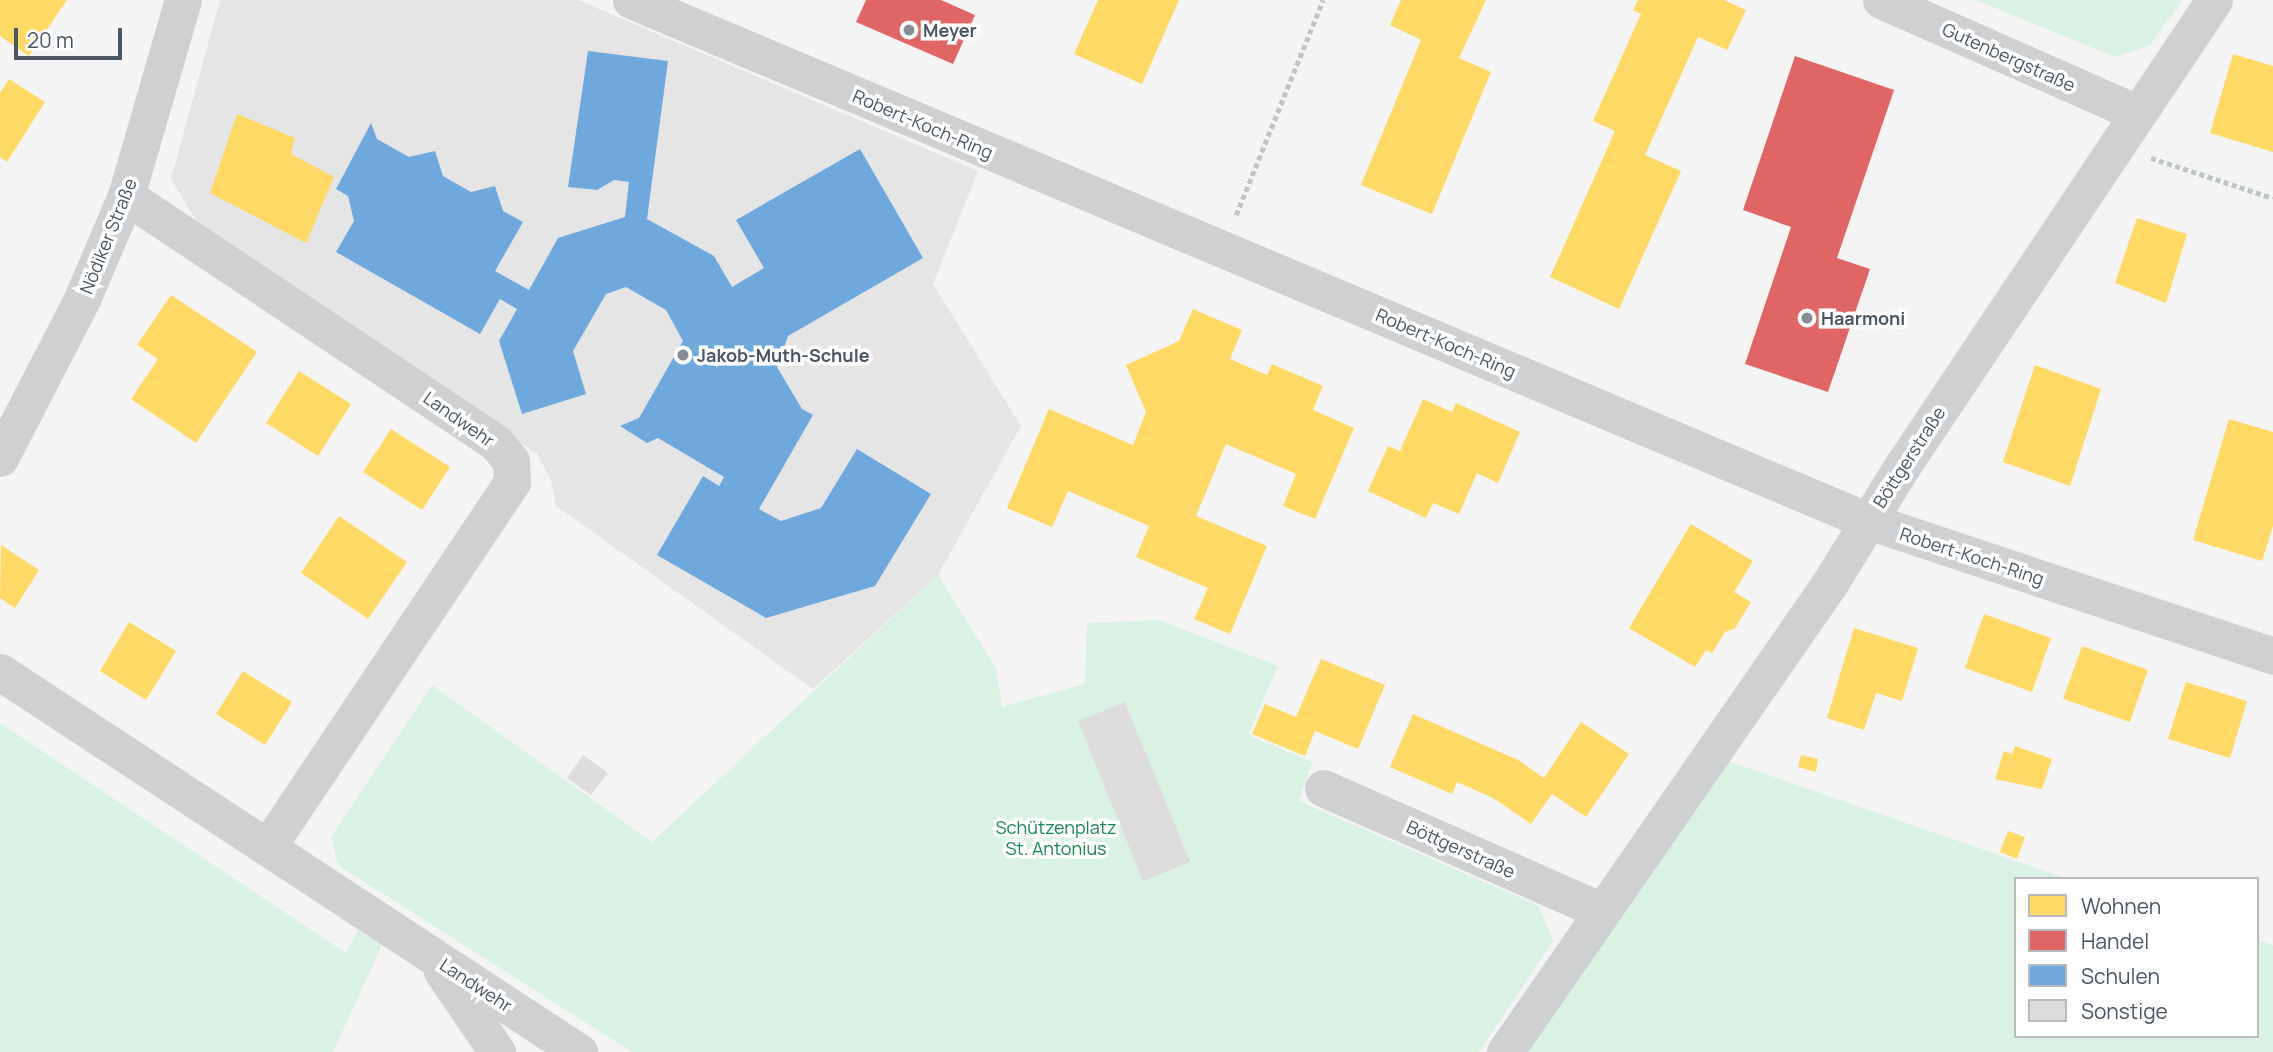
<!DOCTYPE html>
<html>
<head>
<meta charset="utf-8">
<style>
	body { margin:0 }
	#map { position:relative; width:2273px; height:1052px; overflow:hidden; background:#f4f4f4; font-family:Manrope,sans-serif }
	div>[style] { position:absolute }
	.education>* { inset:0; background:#e6e5e6 }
	.green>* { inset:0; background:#d9f2e3 }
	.homes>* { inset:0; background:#ffd966 }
	.shops>* { inset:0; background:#e06666 }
	.schools>* { inset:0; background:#6fa8dc }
	.building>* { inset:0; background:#ddddde }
	.path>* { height:4.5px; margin-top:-2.25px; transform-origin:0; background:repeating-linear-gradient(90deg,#bcc7c4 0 5px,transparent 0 8.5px) }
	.minor>* { height:37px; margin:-18.5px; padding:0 18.5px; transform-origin:18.5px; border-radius:18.5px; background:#ced0d2 }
	.dots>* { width:19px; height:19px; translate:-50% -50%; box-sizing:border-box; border:4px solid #fff; border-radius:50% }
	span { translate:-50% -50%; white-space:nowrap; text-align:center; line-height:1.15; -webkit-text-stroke:7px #fff; paint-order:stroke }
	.poi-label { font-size:18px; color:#4a5661; font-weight:700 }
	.left { translate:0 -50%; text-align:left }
	.street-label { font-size:18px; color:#4a5661 }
	.park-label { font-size:18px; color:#17864f }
	.legend { position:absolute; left:2014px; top:877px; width:245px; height:161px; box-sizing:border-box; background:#fff; border:2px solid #b7bbc0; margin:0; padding:9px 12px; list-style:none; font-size:21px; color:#4a5661 }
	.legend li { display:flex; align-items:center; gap:14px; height:35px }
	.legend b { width:35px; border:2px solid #b7bbc0 }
	.scale { position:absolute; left:14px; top:28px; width:108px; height:32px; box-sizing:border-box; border:4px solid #4a5661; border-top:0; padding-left:9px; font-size:21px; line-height:24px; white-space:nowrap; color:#4a5661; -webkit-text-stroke:5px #fff; paint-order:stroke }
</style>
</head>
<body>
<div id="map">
	<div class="education">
		<div style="clip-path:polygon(220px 0,578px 0,978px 171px,933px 284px,1021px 426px,938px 575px,813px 689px,556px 506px,551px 480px,537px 454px,200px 227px,171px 179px)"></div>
	</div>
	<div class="green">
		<div style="clip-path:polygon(1976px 0,2183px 0,2149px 46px,2115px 57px)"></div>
		<div style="clip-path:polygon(938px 575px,996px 668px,1002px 707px,1085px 684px,1087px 623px,1159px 620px,1278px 666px,1248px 735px,1312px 762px,1299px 801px,1539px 906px,1553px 941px,1479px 1052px,632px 1052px,338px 865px,331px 837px,432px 685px,652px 842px)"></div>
		<div style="clip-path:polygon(0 723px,346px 953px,358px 930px,382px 945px,333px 1052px,0 1052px)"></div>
		<div style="clip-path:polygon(1722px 759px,2068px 879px,2016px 879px,2016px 1036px,2257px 1036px,2257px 940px,2273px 945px,2273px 1052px,1527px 1052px)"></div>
	</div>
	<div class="homes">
		<div style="clip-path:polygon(0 0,67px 0,29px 56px,0 36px)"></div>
		<div style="clip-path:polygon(1098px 0,1179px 0,1142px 84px,1074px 54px)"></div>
		<div style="clip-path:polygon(1401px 0,1486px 0,1459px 58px,1491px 72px,1432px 214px,1361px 185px,1421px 40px,1390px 25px)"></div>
		<div style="clip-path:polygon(1638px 0,1724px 0,1746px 10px,1727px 50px,1698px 37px,1645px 155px,1681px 171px,1619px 309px,1550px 277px,1615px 131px,1593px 121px,1641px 14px,1633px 10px)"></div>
		<div style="clip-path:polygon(2233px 54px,2273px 66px,2273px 152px,2210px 133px)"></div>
		<div style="clip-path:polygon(9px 79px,45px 102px,7px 162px,0 157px,0 93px)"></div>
		<div style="clip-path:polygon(237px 114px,295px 138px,291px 154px,334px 177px,306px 243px,210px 193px)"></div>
		<div style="clip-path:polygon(2137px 218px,2187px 234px,2166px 303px,2115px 283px)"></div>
		<div style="clip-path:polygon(171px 295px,257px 352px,196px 443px,131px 399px,158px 359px,137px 345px)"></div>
		<div style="clip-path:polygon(1193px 309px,1242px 330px,1230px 359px,1267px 375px,1272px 364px,1323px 386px,1313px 410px,1354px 428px,1315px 519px,1283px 506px,1296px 474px,1226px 444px,1196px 516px,1267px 546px,1230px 634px,1194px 619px,1208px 588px,1136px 557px,1149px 526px,1068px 491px,1052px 527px,1007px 508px,1049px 409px,1133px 445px,1146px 412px,1126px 365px,1179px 341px)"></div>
		<div style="clip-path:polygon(2035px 365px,2101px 389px,2070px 486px,2003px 462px)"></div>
		<div style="clip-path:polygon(299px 371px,351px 404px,318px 456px,266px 423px)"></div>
		<div style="clip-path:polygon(1423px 399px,1452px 412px,1456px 403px,1520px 432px,1498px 483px,1477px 473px,1459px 514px,1433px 503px,1426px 518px,1368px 491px,1388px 446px,1400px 451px)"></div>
		<div style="clip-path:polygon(2229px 419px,2273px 432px,2273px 526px,2262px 561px,2193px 540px)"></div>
		<div style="clip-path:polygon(391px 429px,450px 467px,422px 510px,363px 472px)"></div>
		<div style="clip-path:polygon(339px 516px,407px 562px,368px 619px,301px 573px)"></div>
		<div style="clip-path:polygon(1691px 524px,1753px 561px,1734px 592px,1751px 602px,1735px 628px,1725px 632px,1712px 653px,1706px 650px,1695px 667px,1629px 628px)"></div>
		<div style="clip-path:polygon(1px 545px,39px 570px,15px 608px,0 598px)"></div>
		<div style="clip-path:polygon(1984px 614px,2051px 638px,2032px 692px,1965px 668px)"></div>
		<div style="clip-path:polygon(129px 622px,176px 651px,146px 700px,100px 671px)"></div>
		<div style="clip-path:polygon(1854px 628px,1918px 648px,1902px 701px,1876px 693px,1864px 730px,1827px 718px)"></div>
		<div style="clip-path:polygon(2082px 646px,2148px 670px,2130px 722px,2063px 699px)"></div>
		<div style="clip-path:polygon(1321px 659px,1385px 685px,1358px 749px,1315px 731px,1305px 756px,1252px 734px,1265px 704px,1296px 717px)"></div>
		<div style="clip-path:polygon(243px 671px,292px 702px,265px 745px,216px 714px)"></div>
		<div style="clip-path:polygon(2186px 682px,2247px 701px,2230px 758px,2168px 739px)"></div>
		<div style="clip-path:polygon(1413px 714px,1518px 760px,1544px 778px,1581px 722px,1629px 754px,1586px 817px,1552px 794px,1531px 824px,1493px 798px,1457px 782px,1452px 794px,1390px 767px)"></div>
		<div style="clip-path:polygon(2015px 746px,2052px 759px,2042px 789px,1995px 779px,2004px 751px,2012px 754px)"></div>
		<div style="clip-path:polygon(1801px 755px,1818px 759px,1816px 772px,1798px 767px)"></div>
		<div style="clip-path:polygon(2008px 831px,2025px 837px,2017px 859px,2000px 852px)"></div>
	</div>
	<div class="shops">
		<div style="clip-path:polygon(866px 0,941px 0,975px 15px,953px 64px,856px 22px)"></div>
		<div style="clip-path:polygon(1795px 56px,1894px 90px,1837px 258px,1870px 269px,1828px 392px,1745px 364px,1791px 227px,1743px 210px)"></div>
	</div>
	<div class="schools">
		<div style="clip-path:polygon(588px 51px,668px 61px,647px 219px,714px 256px,732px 287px,764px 268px,736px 220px,860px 149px,923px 258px,788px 336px,777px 367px,802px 409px,813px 415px,759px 509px,781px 521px,821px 508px,857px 449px,931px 494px,875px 586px,766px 618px,657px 555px,703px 476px,719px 486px,724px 477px,658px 438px,647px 443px,620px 426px,639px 418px,683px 341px,666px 310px,626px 287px,606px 294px,573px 351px,586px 394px,522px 414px,499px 341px,517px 309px,500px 299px,480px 334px,336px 252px,354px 221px,348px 196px,336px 189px,371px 123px,377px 139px,409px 157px,435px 151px,443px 176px,471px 192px,495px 186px,503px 211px,523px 222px,495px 271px,529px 290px,558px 238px,625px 217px,629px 182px,614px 180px,597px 190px,568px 187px)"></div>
	</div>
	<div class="building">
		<div style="clip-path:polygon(1125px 702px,1190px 862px,1143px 881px,1078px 721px)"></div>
		<div style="clip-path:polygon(583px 755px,608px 773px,591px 795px,567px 778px)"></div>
	</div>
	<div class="path">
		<div style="left:2151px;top:158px;width:128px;rotate:18.2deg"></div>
		<div style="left:1236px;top:215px;width:232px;rotate:-68deg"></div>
	</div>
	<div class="minor">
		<div style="left:631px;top:0;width:1342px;rotate:22.84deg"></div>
		<div style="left:1868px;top:521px;width:427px;rotate:18.4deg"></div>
		<div style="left:1881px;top:0;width:280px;rotate:23.8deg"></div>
		<div style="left:126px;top:196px;width:445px;rotate:33.7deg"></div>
		<div style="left:496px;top:443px;width:23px;rotate:50deg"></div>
		<div style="left:511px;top:461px;width:21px;rotate:87deg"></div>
		<div style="left:512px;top:482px;width:439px;rotate:123.8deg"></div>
		<div style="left:0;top:458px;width:179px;rotate:-62.7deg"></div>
		<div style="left:82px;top:299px;width:112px;rotate:-66.9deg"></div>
		<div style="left:126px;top:196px;width:204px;rotate:-73.8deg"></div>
		<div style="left:0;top:672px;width:693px;rotate:33.28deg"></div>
		<div style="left:1323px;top:788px;width:303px;rotate:23.8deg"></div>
		<div style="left:442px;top:971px;width:98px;rotate:55.8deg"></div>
		<div style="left:1505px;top:1052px;width:571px;rotate:-55.28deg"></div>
		<div style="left:1830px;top:583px;width:139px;rotate:-58.3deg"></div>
		<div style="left:1903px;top:465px;width:559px;rotate:-56.22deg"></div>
	</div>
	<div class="dots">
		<div style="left:909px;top:30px;background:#868d94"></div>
		<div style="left:1807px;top:318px;background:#868d94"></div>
		<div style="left:683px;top:355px;background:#868d94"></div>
	</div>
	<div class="poi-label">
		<span class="left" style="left:923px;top:30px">Meyer</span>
		<span class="left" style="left:1821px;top:318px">Haarmoni</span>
		<span class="left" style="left:697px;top:355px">Jakob-Muth-Schule</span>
	</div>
	<div class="street-label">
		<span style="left:2009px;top:57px;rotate:24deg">Gutenbergstraße</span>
		<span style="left:923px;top:124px;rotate:23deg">Robert-Koch-Ring</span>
		<span style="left:108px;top:236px;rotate:-68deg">Nödiker Straße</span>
		<span style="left:1446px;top:343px;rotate:23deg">Robert-Koch-Ring</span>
		<span style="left:459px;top:419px;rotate:35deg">Landwehr</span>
		<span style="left:1909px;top:457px;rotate:-57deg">Böttgerstraße</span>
		<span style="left:1972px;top:556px;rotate:18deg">Robert-Koch-Ring</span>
		<span style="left:1461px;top:849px;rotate:24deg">Böttgerstraße</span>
		<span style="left:476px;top:985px;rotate:33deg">Landwehr</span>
	</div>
	<div class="park-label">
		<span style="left:1056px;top:838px">Schützenplatz<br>St. Antonius</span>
	</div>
	<ul class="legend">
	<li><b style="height:19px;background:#ffd966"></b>Wohnen</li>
	<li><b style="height:19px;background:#e06666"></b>Handel</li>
	<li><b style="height:19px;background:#6fa8dc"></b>Schulen</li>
	<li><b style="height:19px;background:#ddddde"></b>Sonstige</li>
	</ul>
	<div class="scale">20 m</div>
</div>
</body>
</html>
